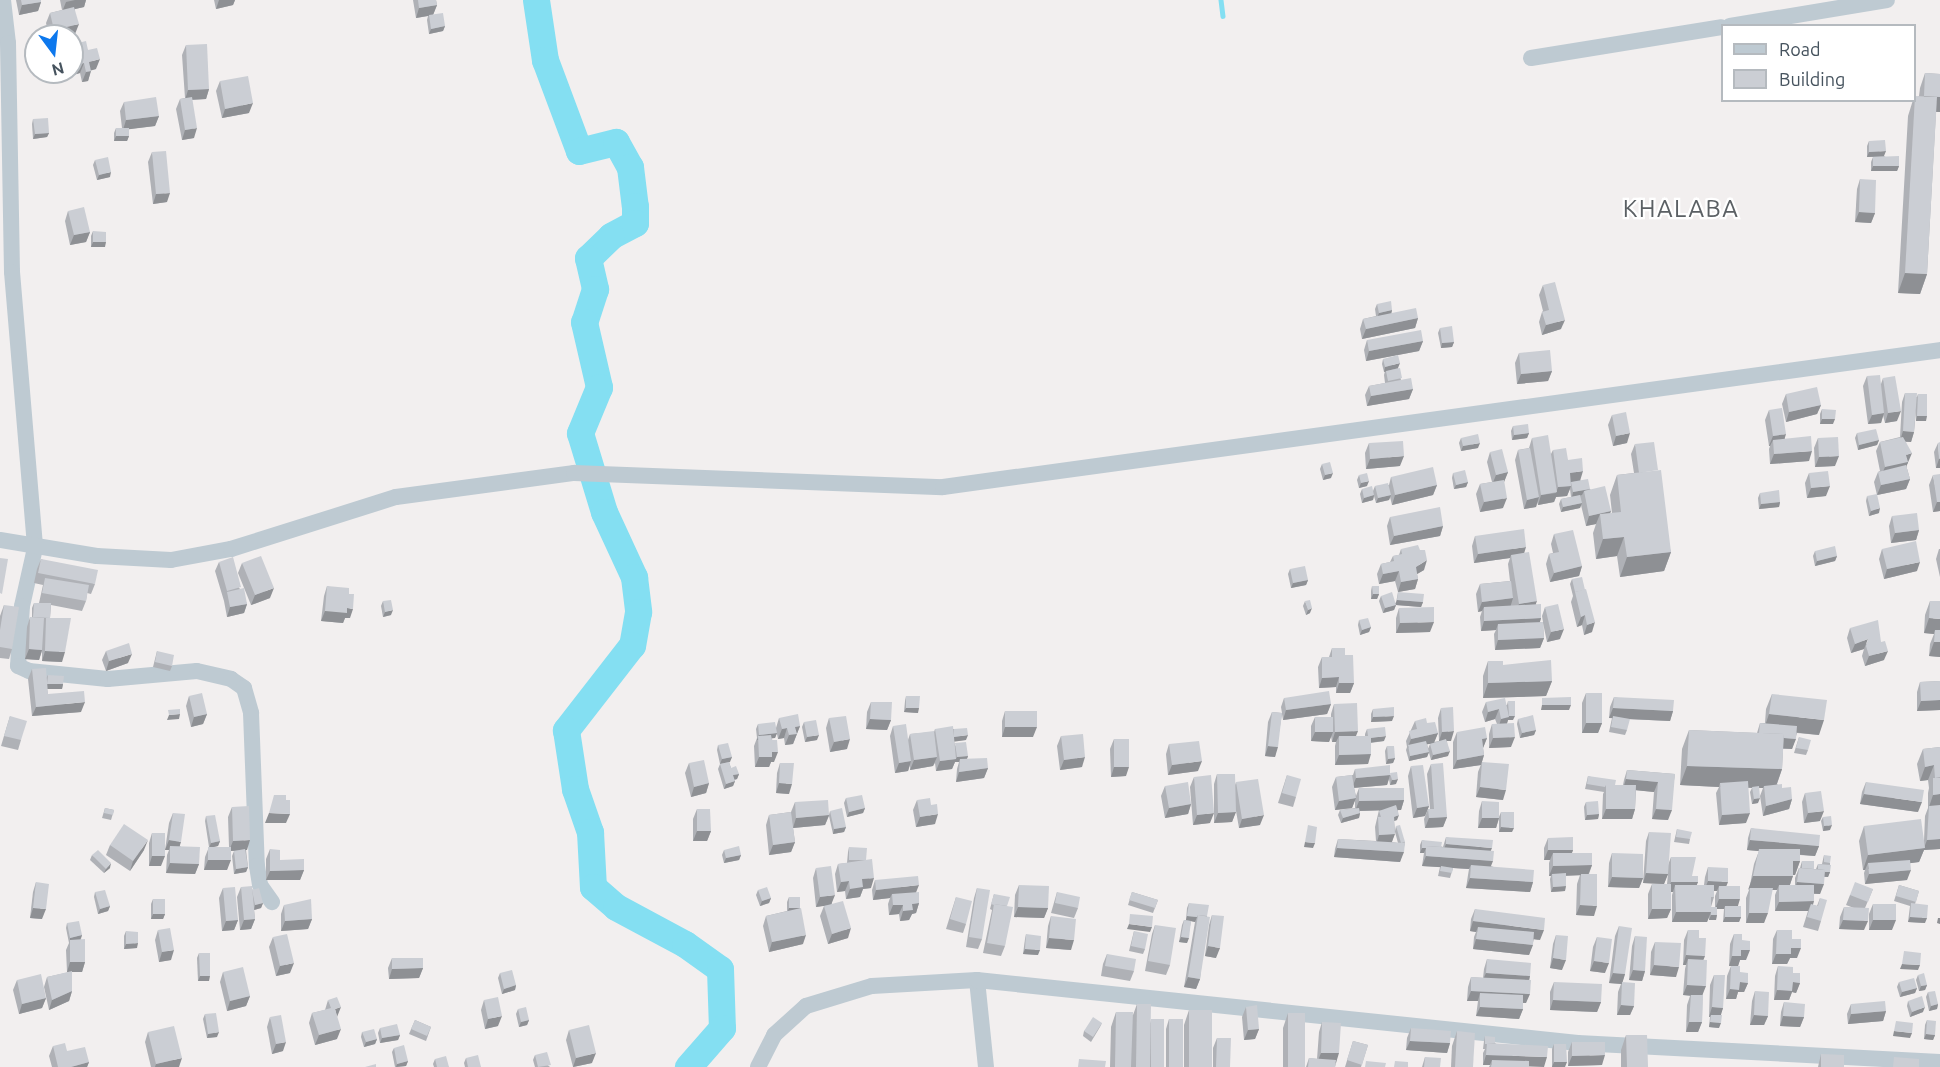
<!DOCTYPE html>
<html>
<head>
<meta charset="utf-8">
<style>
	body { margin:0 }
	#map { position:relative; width:1940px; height:1067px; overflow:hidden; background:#f2efef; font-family:Ubuntu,sans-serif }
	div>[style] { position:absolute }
	.stream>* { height:4.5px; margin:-2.25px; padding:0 2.25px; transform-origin:2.25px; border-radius:2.25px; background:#84dff2 }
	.river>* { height:27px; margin:-13.5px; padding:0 13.5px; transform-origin:13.5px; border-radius:13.5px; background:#84dff2 }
	.street>* { height:16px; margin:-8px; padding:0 8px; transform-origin:8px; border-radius:8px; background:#becad2 }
	.wall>* { inset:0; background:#afb1b6 }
	.shaded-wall>* { inset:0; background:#8e9094 }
	.building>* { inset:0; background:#cbced4 }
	span { translate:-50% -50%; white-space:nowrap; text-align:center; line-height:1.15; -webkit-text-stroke:4.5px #fff; paint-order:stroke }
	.quarter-label { font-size:24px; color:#5b6064; letter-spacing:1.5px }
	.legend { position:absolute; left:1721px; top:24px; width:195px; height:78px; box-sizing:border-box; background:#fff; border:2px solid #b5babf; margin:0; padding:8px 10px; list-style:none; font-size:18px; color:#46535e }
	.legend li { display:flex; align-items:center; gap:12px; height:30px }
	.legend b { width:30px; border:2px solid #b5babf }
	.north { position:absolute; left:24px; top:24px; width:60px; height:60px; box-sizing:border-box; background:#fff; border:2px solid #b5babf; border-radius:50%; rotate:165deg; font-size:16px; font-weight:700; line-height:24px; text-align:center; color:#46535e }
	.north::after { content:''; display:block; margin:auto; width:21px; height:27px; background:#0d78ed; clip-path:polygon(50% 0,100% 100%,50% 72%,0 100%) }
</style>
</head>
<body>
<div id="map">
	<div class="stream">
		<div style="left:1221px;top:0;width:16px;rotate:83deg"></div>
	</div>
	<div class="river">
		<div style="left:536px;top:0;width:61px;rotate:81.5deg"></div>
		<div style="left:545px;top:60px;width:97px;rotate:69.5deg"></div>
		<div style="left:579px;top:151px;width:38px;rotate:-14deg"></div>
		<div style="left:616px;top:142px;width:29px;rotate:61deg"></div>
		<div style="left:630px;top:167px;width:39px;rotate:83deg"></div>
		<div style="left:635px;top:206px;width:17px;rotate:90deg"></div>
		<div style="left:635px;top:223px;width:27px;rotate:152deg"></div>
		<div style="left:611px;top:236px;width:32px;rotate:136deg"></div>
		<div style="left:588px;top:258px;width:32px;rotate:77deg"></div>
		<div style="left:595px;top:289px;width:35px;rotate:108deg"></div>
		<div style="left:584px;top:322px;width:67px;rotate:77deg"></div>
		<div style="left:599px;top:387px;width:50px;rotate:112.4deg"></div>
		<div style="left:580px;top:433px;width:83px;rotate:73.1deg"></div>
		<div style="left:604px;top:512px;width:72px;rotate:65.2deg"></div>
		<div style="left:634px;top:577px;width:35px;rotate:83deg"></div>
		<div style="left:638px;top:612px;width:34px;rotate:100deg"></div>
		<div style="left:632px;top:645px;width:108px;rotate:127.8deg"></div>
		<div style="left:566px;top:730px;width:60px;rotate:81.3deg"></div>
		<div style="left:575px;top:789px;width:46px;rotate:70.8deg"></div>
		<div style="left:590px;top:832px;width:55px;rotate:86.9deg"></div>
		<div style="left:593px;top:887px;width:30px;rotate:41deg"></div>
		<div style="left:616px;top:907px;width:78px;rotate:28.2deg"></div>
		<div style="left:685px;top:944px;width:43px;rotate:35.5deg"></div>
		<div style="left:720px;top:969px;width:59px;rotate:88.1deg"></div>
		<div style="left:722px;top:1028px;width:52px;rotate:131.1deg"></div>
	</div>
	<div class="street">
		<div style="left:3px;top:0;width:43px;rotate:83.4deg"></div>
		<div style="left:8px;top:43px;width:229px;rotate:89deg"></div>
		<div style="left:12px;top:272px;width:277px;rotate:85.2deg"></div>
		<div style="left:35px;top:548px;width:59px;rotate:102.6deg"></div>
		<div style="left:22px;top:606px;width:60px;rotate:93.8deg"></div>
		<div style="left:18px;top:666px;width:12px;rotate:24deg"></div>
		<div style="left:29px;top:671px;width:79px;rotate:5.8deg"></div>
		<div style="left:108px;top:679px;width:89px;rotate:-5.1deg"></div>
		<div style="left:197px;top:671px;width:35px;rotate:13deg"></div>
		<div style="left:231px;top:679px;width:16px;rotate:35deg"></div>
		<div style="left:244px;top:688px;width:26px;rotate:74deg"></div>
		<div style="left:251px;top:713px;width:153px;rotate:87.8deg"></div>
		<div style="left:257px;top:866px;width:19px;rotate:81deg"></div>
		<div style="left:260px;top:885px;width:21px;rotate:55deg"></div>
		<div style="left:1730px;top:26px;width:159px;rotate:-9.4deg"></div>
		<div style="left:1531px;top:58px;width:193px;rotate:-9.2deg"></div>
		<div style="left:0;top:540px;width:98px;rotate:9.4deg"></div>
		<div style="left:97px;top:556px;width:74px;rotate:3.1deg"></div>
		<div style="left:171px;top:560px;width:61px;rotate:-10.4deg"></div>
		<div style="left:231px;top:549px;width:173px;rotate:-17.5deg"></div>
		<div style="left:396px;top:497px;width:180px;rotate:-7.7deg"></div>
		<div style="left:574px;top:473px;width:369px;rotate:2.2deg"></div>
		<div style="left:943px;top:487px;width:1006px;rotate:-7.82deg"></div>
		<div style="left:977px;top:980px;width:87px;rotate:84.1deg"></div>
		<div style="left:758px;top:1067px;width:36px;rotate:-63deg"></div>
		<div style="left:774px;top:1035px;width:43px;rotate:-42.2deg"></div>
		<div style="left:806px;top:1006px;width:69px;rotate:-16.9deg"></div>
		<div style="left:872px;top:986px;width:105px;rotate:-3.3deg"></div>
		<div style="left:977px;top:980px;width:604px;rotate:5.98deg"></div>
		<div style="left:1578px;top:1043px;width:362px;rotate:3deg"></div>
	</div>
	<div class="wall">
		<div style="clip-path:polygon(16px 0,41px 0,41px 2px,38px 11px,19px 15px)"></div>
		<div style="clip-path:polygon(60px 0,86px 0,84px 7px,75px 9px,75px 34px,68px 36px,49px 36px,46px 23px,50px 13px,62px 10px)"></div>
		<div style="clip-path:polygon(214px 0,235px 0,233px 5px,216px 9px)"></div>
		<div style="clip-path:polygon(413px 0,436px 0,437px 5px,433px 15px,445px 26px,443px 31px,429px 34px,427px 20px,428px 16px,416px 18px)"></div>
		<div style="clip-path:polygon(78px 43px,88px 50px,96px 69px,91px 70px,88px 81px,82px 82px,80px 73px,73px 75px,72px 71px,72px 59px)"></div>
		<div style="clip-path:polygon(186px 45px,209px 89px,206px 99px,192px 100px,194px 138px,182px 140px,176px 109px,180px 99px,185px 98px,182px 55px)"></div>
		<div style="clip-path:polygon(1925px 73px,1940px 74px,1940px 112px,1936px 112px,1927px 274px,1920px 294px,1898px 293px,1908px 116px,1913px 100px,1919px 96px,1920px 88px)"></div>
		<div style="clip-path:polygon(220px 81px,249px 113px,222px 118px,216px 91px)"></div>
		<div style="clip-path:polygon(124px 102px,159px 116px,155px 126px,129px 129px,129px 136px,127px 141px,114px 141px,114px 133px,116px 128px,122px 128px,120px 111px)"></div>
		<div style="clip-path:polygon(33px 119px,49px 133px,47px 137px,33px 139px,32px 124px)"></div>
		<div style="clip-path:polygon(1869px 141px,1884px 156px,1899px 166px,1897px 171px,1871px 171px,1871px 162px,1873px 157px,1867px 157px,1867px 146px)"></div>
		<div style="clip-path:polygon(152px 152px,167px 202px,153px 204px,148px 162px)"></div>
		<div style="clip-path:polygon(95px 160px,110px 177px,97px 180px,93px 165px)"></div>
		<div style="clip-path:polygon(1860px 179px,1875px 213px,1871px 223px,1855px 222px,1857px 189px)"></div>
		<div style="clip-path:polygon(68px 211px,90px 232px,86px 242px,70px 245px,65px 221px)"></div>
		<div style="clip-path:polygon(93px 231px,105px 247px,91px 247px,91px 236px)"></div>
		<div style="clip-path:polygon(1543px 285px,1561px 329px,1542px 335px,1539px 322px,1542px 312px,1543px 311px,1539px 295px)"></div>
		<div style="clip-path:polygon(1377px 304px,1392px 310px,1391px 313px,1418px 318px,1415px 328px,1362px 339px,1360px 329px,1363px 319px,1376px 316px,1375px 309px)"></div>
		<div style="clip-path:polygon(1440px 328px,1454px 342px,1452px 347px,1441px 348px,1438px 333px)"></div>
		<div style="clip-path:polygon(1367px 340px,1423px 341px,1419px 351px,1366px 361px,1364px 350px)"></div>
		<div style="clip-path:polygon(1519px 353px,1552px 371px,1548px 381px,1517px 384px,1515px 363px)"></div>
		<div style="clip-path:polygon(1383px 359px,1398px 368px,1401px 380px,1413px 389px,1409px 399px,1367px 406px,1365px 395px,1369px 386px,1385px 383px,1384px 375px,1385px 371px,1384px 372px,1382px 364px)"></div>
		<div style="clip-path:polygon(1867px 376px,1881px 384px,1883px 378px,1897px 421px,1885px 423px,1883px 415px,1881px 423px,1868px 424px,1863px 386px)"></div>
		<div style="clip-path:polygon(1905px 393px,1917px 397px,1918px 394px,1926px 421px,1916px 421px,1916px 411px,1914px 432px,1911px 442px,1906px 442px,1908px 463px,1906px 465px,1910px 479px,1906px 489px,1877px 495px,1874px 482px,1878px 472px,1880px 471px,1876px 451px,1880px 442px,1900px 437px,1902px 402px)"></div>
		<div style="clip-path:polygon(1786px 394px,1821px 405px,1817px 414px,1786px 422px,1782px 404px)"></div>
		<div style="clip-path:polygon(1822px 409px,1833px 424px,1820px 424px,1820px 414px)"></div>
		<div style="clip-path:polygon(1769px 410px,1785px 439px,1809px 461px,1770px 464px,1769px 449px,1770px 446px,1769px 446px,1765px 420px)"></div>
		<div style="clip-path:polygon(1612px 415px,1627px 443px,1613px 446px,1608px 425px)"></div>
		<div style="clip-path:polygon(1513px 426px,1529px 433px,1527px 438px,1512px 440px,1511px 431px)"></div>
		<div style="clip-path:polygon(1857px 433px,1879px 440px,1877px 445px,1858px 450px,1855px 438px)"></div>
		<div style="clip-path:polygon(1461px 438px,1478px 448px,1461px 451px,1459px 443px)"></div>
		<div style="clip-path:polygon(1532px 438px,1551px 454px,1553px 450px,1568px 460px,1580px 480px,1590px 489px,1611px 511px,1610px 513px,1612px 513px,1610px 495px,1617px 475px,1634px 473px,1631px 454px,1635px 444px,1671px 552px,1664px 571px,1620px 577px,1617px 556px,1596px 559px,1593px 533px,1596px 524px,1586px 526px,1581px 505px,1580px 508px,1561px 512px,1559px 504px,1561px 499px,1571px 497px,1570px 489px,1567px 496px,1556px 497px,1554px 502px,1538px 505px,1537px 502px,1536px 507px,1524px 509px,1515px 460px,1518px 450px,1529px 448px)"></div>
		<div style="clip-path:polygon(1818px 438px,1835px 466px,1815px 467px,1814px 448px)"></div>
		<div style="clip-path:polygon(1369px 443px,1400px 466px,1366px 469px,1365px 453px)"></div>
		<div style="clip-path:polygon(1938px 443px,1940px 468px,1936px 468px,1934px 452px)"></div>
		<div style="clip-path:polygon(1490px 452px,1508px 472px,1504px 482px,1503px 508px,1480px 512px,1476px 494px,1480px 484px,1492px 482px,1487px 462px)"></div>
		<div style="clip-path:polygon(1322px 464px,1331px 478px,1323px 480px,1320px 469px)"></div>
		<div style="clip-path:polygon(1453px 473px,1468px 482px,1466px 487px,1454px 489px,1452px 478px)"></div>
		<div style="clip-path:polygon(1809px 473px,1826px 496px,1807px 498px,1805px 483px)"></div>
		<div style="clip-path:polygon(1359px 475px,1367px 486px,1359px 488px,1357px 480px)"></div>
		<div style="clip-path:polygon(1933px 475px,1940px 511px,1933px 512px,1929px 485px)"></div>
		<div style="clip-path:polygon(1391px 477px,1437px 485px,1433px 495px,1392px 505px,1390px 497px,1389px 500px,1376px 503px,1374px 496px,1373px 500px,1362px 503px,1360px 494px,1362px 489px,1373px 491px,1375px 486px,1389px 485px)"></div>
		<div style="clip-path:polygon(1760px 493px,1780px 502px,1779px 507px,1759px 509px,1758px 498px)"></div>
		<div style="clip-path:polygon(1867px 496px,1879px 513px,1869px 516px,1866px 501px)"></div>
		<div style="clip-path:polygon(1892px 516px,1919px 530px,1916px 540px,1891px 543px,1889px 526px)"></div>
		<div style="clip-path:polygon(1390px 517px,1443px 526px,1440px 536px,1390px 545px,1387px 526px)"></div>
		<div style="clip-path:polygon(1554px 534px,1582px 566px,1579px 576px,1550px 582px,1546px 564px,1549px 554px,1553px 553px,1551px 544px)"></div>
		<div style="clip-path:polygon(1475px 536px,1524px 552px,1536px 604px,1541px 618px,1540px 622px,1543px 622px,1542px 616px,1545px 607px,1560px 639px,1547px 642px,1543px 623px,1544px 638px,1540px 648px,1495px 650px,1494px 634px,1496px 630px,1481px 631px,1480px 617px,1482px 611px,1478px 612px,1476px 594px,1480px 584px,1510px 581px,1508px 564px,1510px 558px,1474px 563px,1472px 546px)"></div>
		<div style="clip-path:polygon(1401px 549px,1424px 570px,1417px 574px,1418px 579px,1415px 589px,1398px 592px,1423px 602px,1421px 607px,1396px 605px,1394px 610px,1383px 613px,1379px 601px,1381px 596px,1396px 603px,1398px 592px,1395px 581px,1379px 584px,1377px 574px,1381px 564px,1390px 562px,1393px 556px,1399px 555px)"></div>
		<div style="clip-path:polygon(1882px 549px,1917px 571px,1884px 579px,1879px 559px)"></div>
		<div style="clip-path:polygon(1939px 549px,1940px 549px,1940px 577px,1936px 559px)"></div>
		<div style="clip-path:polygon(1815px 551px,1837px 556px,1835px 561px,1815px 566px,1813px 556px)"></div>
		<div style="clip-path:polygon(41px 559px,95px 584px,91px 594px,87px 593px,86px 601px,82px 611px,51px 605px,50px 618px,62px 662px,42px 661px,42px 651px,39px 660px,25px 659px,27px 627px,30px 617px,32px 618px,32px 608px,34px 603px,39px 603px,43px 585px,34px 583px,37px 569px)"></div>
		<div style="clip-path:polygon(219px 562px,240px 589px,247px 604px,244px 613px,227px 617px,224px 601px,215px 571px)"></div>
		<div style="clip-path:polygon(242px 563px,270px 598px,251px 605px,238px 573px)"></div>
		<div style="clip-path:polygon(1290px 569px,1308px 580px,1306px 585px,1291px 588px,1288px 574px)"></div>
		<div style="clip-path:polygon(1572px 579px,1585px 590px,1592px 632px,1584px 635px,1582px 625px,1577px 627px,1571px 602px,1573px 596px,1570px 584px)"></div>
		<div style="clip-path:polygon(327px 586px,349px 594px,350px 618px,345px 618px,343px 623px,321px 621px,324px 596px)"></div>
		<div style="clip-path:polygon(1372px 586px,1379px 594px,1377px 599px,1371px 599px,1371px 591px)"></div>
		<div style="clip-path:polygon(383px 601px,391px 615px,383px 617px,381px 606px)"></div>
		<div style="clip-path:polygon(1305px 601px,1310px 613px,1306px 615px,1303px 606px)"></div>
		<div style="clip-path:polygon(1930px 601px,1940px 657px,1929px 656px,1930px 644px,1934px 634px,1924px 633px,1925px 615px)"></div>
		<div style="clip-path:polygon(4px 605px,12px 649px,9px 659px,0 658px,0 616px)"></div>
		<div style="clip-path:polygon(1399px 608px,1430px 632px,1396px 633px,1396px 618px)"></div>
		<div style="clip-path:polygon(1359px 620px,1371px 627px,1369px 632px,1360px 635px,1358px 625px)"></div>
		<div style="clip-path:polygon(1850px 628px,1884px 660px,1865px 666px,1862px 656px,1864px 649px,1851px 653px,1847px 638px)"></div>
		<div style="clip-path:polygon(1332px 648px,1345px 655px,1354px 683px,1350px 693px,1336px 693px,1336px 687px,1319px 688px,1318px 667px,1322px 657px,1329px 657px)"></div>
		<div style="clip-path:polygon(106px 651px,128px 663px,106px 671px,102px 660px)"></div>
		<div style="clip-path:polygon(157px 651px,172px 666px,170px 671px,153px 667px)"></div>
		<div style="clip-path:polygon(1488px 661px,1503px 665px,1552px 681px,1546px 696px,1483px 698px,1483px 676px)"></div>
		<div style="clip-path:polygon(32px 669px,46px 678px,48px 675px,63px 684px,62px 689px,47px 689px,48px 694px,81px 712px,32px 716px,28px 679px)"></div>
		<div style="clip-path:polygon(1940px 681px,1940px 710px,1917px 711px,1917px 692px,1920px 682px)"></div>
		<div style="clip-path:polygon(1586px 693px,1602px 723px,1598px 733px,1582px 733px,1582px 703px)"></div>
		<div style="clip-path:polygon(1772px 694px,1819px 735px,1797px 733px,1792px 749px,1783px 749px,1782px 769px,1777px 784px,1782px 788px,1792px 799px,1789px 809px,1763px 816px,1760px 796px,1763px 788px,1759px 788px,1758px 803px,1752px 804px,1750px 792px,1752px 788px,1748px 788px,1746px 823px,1719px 825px,1716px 793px,1719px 787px,1680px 785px,1682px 749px,1689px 730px,1757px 733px,1760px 723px,1765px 723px,1766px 709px)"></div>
		<div style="clip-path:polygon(189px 696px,207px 714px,203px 724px,191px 727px,186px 706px)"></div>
		<div style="clip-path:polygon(906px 696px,918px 713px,904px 712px,905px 701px)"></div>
		<div style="clip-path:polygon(1614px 697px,1673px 711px,1670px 721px,1626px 719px,1627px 730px,1625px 735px,1609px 732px,1612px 718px,1609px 718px,1610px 707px)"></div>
		<div style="clip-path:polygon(1284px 698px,1331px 704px,1327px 714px,1283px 720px,1282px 714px,1275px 757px,1265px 756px,1268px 722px,1272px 712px,1282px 713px,1281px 707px)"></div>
		<div style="clip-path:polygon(1508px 701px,1513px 720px,1508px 720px,1507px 723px,1511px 747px,1489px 748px,1489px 734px,1492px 724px,1497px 724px,1495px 719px,1485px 722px,1482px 712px,1486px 702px,1507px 705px)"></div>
		<div style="clip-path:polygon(871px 702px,891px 720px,887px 730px,866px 729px,867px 712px)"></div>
		<div style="clip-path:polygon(1334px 704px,1356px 736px,1365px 736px,1365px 734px,1367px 729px,1384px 741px,1371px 743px,1368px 764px,1335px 765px,1335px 746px,1336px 742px,1332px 742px,1331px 736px,1329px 742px,1311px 741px,1311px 726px,1315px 717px,1331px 717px,1331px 714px)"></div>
		<div style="clip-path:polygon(1441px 708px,1451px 741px,1447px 741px,1448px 756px,1431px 760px,1428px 749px,1430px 744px,1427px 744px,1429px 752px,1427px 757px,1409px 761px,1406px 750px,1407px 747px,1406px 741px,1415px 721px,1427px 723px,1438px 733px,1434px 742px,1439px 741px,1438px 718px)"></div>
		<div style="clip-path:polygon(1373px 709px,1392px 721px,1371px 722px,1371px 714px)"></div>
		<div style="clip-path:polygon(1005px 711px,1033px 737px,1002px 737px,1002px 721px)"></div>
		<div style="clip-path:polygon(10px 716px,21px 740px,18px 750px,1px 746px)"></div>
		<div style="clip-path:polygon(779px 718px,800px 726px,793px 744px,785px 745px,784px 738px,778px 739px,776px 729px,777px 733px,775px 738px,772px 738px,774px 762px,771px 762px,769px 767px,755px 767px,754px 746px,757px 738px,756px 729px,758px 724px,776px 728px)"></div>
		<div style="clip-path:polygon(829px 718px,847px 749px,830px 752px,826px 728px)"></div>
		<div style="clip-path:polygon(1518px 719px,1536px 730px,1534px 735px,1520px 738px,1517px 724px)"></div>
		<div style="clip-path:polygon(804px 722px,817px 740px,805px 742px,802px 727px)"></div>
		<div style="clip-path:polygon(893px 726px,908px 740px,910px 734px,934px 732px,935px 729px,954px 729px,966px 740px,954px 741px,955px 745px,968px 756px,967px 759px,988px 768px,984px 778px,956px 782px,957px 769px,959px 762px,955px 762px,952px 769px,936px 771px,935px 763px,933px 766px,910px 770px,910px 765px,908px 771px,895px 773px,890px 736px)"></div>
		<div style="clip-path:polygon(1457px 732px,1487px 738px,1483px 748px,1484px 755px,1481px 765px,1453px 769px,1453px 742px)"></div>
		<div style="clip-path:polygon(1061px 736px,1082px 767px,1060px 770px,1057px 746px)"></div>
		<div style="clip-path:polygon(1799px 737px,1808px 750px,1806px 755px,1794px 753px)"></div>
		<div style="clip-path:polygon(1114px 739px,1126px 776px,1111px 777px,1110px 749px)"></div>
		<div style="clip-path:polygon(1169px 744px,1198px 771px,1168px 775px,1166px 754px)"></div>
		<div style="clip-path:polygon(718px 745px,732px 757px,729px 762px,731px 768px,739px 774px,737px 779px,735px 780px,735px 781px,733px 786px,724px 789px,718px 769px,720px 764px,717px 750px)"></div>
		<div style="clip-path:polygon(1387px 746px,1395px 758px,1393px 763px,1386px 764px,1385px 751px)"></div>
		<div style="clip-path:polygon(1940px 747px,1940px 849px,1924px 850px,1919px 862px,1910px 863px,1907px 880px,1865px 884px,1864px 873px,1865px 870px,1863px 870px,1859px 841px,1864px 826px,1924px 841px,1925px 816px,1928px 808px,1928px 793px,1929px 788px,1928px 780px,1920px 781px,1917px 764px,1923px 749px)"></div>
		<div style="clip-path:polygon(1482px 762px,1503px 800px,1476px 797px,1478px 772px)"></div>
		<div style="clip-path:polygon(689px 763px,709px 783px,706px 793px,691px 797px,685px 773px)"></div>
		<div style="clip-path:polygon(780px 763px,789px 794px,776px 793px,777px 773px)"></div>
		<div style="clip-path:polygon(1431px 764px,1447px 817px,1443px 827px,1425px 828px,1424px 819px,1428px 809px,1430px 809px,1427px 774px)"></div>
		<div style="clip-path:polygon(1411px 766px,1429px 806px,1425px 816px,1413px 818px,1408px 776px)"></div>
		<div style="clip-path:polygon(evenodd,1355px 769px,1390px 774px,1396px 784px,1390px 785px,1389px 779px,1387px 785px,1354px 788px,1356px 796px,1359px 788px,1404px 800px,1401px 810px,1398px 810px,1397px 820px,1394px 821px,1395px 831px,1396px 826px,1405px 843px,1400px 862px,1334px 857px,1335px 849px,1338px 839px,1376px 841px,1375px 827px,1379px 810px,1360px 811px,1360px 813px,1359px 818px,1341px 823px,1338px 815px,1340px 810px,1355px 808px,1355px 800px,1352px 808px,1335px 810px,1332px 787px,1336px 777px,1353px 775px,1355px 769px,1395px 832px,1398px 843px,1392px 842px,1395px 832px)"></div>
		<div style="clip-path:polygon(1627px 770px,1675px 774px,1668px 820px,1652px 819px,1654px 792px,1636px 790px,1635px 809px,1632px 819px,1602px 819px,1603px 794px,1604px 792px,1585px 789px,1588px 776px,1615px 785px,1623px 785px,1624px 780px)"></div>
		<div style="clip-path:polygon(1217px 774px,1235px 785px,1236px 782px,1260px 825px,1239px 828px,1236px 811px,1232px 822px,1214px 823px,1214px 784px)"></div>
		<div style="clip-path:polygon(1287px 775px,1296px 797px,1293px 807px,1278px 803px)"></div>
		<div style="clip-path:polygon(1194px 777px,1210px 823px,1193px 825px,1190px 787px)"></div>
		<div style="clip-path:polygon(1866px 782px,1918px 812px,1860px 804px,1862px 792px)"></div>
		<div style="clip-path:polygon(1165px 786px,1191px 804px,1188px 814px,1165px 818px,1161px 796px)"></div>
		<div style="clip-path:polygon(1805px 793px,1820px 821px,1804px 823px,1802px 802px)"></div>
		<div style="clip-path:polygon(846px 798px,865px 808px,863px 813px,847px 817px,844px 803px)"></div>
		<div style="clip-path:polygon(917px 800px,935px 824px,916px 827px,913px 810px)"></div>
		<div style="clip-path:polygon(1482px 801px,1499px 818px,1496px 828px,1478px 828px,1479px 811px)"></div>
		<div style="clip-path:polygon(795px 802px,829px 815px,830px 811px,846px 827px,844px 832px,833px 834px,829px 816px,825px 825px,793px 828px,795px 842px,791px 852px,769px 855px,766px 825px,769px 815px,791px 812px)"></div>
		<div style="clip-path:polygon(1586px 802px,1599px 814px,1598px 819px,1585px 820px,1584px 807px)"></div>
		<div style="clip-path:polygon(232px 807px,247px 850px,246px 850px,248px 867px,246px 872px,234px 874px,232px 856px,234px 851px,231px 851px,227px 870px,204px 870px,205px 857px,209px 847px,205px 821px,206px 816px,220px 841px,218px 846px,213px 847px,229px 847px,228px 817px)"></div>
		<div style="clip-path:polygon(105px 808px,114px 810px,111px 820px,102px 818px)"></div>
		<div style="clip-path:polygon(697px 809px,711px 831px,707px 841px,693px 841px,693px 819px)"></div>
		<div style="clip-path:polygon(1501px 812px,1512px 832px,1499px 832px,1499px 817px)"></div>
		<div style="clip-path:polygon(173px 813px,180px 846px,199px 864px,195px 874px,166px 873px,167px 855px,169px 850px,165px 850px,169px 823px)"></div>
		<div style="clip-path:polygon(1823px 817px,1830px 830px,1823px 831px,1821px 821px)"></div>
		<div style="clip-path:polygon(1751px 828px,1819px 846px,1815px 856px,1800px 855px,1800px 861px,1795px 875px,1793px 875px,1790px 885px,1795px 885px,1795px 878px,1799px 868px,1800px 868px,1802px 861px,1814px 869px,1816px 869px,1818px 864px,1822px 864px,1824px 855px,1830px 863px,1830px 872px,1828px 877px,1824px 877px,1820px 894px,1814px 894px,1813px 905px,1817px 906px,1820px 898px,1821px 921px,1818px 931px,1803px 927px,1808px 911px,1775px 911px,1775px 895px,1777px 890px,1772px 890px,1764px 923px,1746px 923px,1746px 898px,1749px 890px,1754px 864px,1759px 851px,1747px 850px,1748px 838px)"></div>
		<div style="clip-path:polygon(1677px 829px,1690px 839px,1689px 844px,1674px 842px)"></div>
		<div style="clip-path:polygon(evenodd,1649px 832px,1668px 865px,1671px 857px,1698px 882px,1696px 885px,1704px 885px,1705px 877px,1708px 867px,1726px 886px,1738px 906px,1741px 917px,1739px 922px,1723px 922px,1724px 909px,1717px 909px,1716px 920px,1709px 920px,1709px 917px,1707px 922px,1672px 922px,1672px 895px,1673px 892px,1671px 892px,1671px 909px,1667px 918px,1648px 919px,1648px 894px,1652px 884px,1662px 884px,1643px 883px,1646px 841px,1649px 832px,1668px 874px,1667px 884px,1664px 884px,1668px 874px,1649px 832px,1714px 891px,1717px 891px,1715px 896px,1715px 907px,1711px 907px,1714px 897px,1714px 891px)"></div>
		<div style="clip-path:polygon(152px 833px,161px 866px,149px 866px,149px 843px)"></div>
		<div style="clip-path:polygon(1446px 837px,1491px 851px,1491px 866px,1533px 882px,1530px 892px,1466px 888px,1468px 875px,1469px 869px,1453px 868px,1450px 878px,1438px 876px,1440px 867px,1422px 866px,1424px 853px,1420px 853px,1420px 845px,1422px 840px,1443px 847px)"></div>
		<div style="clip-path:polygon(1548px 838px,1573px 850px,1572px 853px,1592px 865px,1589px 874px,1594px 916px,1576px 915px,1577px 884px,1580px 875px,1566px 876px,1565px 891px,1551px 892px,1550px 879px,1551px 876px,1549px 876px,1549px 863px,1550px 860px,1544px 860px,1544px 848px)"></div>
		<div style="clip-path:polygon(110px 845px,144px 850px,130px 871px,106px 855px)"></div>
		<div style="clip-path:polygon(849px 847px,866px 860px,871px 888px,863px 889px,860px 897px,846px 899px,845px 891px,837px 892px,835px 874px,838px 864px,847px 863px,848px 852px)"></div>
		<div style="clip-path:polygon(270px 849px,280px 860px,304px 870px,300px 880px,266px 880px,266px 859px)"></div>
		<div style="clip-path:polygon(724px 850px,741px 855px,739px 860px,724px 863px,722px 855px)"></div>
		<div style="clip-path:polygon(1612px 853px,1643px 878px,1639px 888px,1608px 887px,1609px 863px)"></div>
		<div style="clip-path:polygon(92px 855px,110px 868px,104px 873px,90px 860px)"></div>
		<div style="clip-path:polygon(816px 868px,832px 904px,848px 938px,828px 944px,820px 916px,824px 906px,828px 905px,816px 907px,813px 878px)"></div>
		<div style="clip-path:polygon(875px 880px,916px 892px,919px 903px,916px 913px,912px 914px,909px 920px,900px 921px,899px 914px,889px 915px,888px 904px,890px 898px,873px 900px,872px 890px)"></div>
		<div style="clip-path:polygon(36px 882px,42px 919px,30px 918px,33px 892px)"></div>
		<div style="clip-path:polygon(1019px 885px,1048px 908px,1044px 918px,1014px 917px,1015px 895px)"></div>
		<div style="clip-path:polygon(1899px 885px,1919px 891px,1915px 904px,1925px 923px,1908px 922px,1910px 906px,1894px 901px)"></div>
		<div style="clip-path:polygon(241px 887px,252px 889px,263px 903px,261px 908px,254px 910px,255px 919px,251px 929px,240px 930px,237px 897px)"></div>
		<div style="clip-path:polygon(223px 888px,238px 920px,234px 930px,222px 931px,219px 898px)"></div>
		<div style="clip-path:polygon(977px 888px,982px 939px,978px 949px,966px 947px,974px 898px)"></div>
		<div style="clip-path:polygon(1873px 889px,1865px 908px,1864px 930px,1839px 929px,1840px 917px,1844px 907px,1854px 908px,1846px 905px,1850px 895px)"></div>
		<div style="clip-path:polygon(758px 890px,771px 898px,769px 903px,760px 906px,756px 895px)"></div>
		<div style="clip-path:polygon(95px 892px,110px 906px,108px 911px,98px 914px,94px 897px)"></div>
		<div style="clip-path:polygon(1057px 892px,1078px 908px,1074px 918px,1051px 913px)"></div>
		<div style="clip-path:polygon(1132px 892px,1158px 900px,1153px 913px,1128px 905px)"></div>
		<div style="clip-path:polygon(994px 894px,1007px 906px,1005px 946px,1001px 956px,983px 953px,992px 910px,990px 909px)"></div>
		<div style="clip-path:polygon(789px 897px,800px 909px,803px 944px,769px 952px,763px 926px,766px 916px,787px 911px,787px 902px)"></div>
		<div style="clip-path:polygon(956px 897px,966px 924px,963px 933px,946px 929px)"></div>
		<div style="clip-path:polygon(153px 899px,165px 914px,163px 919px,151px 919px,151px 904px)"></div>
		<div style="clip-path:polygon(1189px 903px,1207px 916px,1200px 979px,1196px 989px,1184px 987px,1195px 922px,1191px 921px,1187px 943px,1179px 942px,1182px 925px,1184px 920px,1186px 920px,1187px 908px)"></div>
		<div style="clip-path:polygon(1873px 904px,1892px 930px,1869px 930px,1869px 914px)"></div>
		<div style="clip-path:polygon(284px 905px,312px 919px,308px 929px,281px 931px,281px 914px)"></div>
		<div style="clip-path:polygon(1475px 909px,1540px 940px,1534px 939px,1529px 955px,1473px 949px,1474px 937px,1476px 932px,1470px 931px,1471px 919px)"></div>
		<div style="clip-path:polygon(1212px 915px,1216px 958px,1205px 956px,1209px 925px)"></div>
		<div style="clip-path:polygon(1051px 916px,1071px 950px,1046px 948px,1048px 926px)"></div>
		<div style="clip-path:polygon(67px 923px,82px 935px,81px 939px,85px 962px,82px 972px,72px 972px,72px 991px,69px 1001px,49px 1010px,44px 987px,47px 977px,70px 972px,67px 972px,66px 950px,69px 943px,66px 928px)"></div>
		<div style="clip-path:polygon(1155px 925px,1170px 965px,1166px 975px,1145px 971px,1152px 934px)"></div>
		<div style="clip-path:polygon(1619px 926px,1625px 974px,1622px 983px,1634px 1006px,1630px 1015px,1617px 1015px,1618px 992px,1621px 984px,1609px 983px,1615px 936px)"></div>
		<div style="clip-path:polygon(158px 930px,171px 960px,159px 962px,155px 940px)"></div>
		<div style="clip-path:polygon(1688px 930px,1699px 938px,1703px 960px,1702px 1022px,1698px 1032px,1686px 1032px,1687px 1005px,1690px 996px,1683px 995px,1685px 969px,1686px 965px,1683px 965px,1684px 940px)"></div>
		<div style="clip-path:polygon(1777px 930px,1792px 939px,1797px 958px,1790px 958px,1787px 964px,1772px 964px,1773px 939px)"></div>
		<div style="clip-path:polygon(126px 931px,137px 948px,124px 949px,124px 936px)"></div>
		<div style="clip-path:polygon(1134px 931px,1145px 949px,1143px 954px,1129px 951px)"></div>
		<div style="clip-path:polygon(1026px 934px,1038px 955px,1023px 954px,1025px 939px)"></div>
		<div style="clip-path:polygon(1734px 934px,1742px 940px,1746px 960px,1740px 960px,1738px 966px,1729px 966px,1730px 944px)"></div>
		<div style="clip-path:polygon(1556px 935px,1562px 970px,1550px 968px,1553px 944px)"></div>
		<div style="clip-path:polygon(1635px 936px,1645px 971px,1642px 981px,1629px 980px,1632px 946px)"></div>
		<div style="clip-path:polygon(273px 937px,290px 973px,276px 976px,269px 947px)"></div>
		<div style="clip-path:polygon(1597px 937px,1605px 973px,1590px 971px,1593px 947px)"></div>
		<div style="clip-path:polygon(1655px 942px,1676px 977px,1650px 975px,1651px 952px)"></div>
		<div style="clip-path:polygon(199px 953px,209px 981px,198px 981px,197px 958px)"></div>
		<div style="clip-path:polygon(1107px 954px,1134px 971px,1130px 981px,1101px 976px,1103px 964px)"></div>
		<div style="clip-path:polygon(392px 958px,423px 968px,419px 978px,389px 979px,388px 968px)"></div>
		<div style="clip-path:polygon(1487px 959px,1530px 976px,1526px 1003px,1523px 1003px,1523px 1009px,1519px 1019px,1476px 1016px,1478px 1001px,1467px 1001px,1468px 987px,1471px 977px,1483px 978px,1484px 969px)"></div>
		<div style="clip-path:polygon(1731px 966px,1740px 972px,1748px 983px,1744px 992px,1738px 992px,1736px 999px,1726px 999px,1727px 976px)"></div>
		<div style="clip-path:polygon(1778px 966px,1793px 973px,1800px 983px,1796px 993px,1792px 992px,1789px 1000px,1774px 1000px,1775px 976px)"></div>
		<div style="clip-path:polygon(223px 972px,250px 996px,246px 1006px,227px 1011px,220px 982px)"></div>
		<div style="clip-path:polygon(500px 973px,516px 985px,515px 990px,502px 994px,498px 978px)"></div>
		<div style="clip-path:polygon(1714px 975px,1723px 1008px,1720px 1015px,1719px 1028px,1709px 1027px,1710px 1017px,1709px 1017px,1710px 985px)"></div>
		<div style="clip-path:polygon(1918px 975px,1927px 985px,1925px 990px,1919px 991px,1916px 980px)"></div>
		<div style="clip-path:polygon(17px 980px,46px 998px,42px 1008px,19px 1014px,13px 990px)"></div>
		<div style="clip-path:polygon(1554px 982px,1601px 1002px,1597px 1012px,1550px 1010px,1550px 992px)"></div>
		<div style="clip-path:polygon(1899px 982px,1917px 988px,1915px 993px,1900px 997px,1897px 987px)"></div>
		<div style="clip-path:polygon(1755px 991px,1768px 1016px,1764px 1025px,1750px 1025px,1752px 1001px)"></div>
		<div style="clip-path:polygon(1928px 992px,1938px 1004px,1937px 1009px,1929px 1011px,1926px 997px)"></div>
		<div style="clip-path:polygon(328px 1000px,337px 1017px,337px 1039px,315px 1045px,309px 1023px,312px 1013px,325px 1010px)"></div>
		<div style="clip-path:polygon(484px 1000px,498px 1026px,485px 1029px,481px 1010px)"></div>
		<div style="clip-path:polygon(1908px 1001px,1923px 1012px,1910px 1017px,1907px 1006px)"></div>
		<div style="clip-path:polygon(1784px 1002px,1804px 1017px,1800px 1027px,1780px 1026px,1781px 1012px)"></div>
		<div style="clip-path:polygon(1137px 1004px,1150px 1020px,1164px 1067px,1110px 1067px,1111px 1027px,1116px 1012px,1133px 1015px)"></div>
		<div style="clip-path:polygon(1851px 1004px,1886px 1011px,1883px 1021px,1848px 1024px,1847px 1014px)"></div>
		<div style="clip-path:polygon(1246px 1007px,1259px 1029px,1255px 1039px,1244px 1040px,1242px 1017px)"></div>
		<div style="clip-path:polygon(518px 1009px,529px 1020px,527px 1025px,519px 1027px,516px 1014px)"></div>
		<div style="clip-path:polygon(1189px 1010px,1212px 1067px,1184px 1067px,1184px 1025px)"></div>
		<div style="clip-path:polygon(1288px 1013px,1305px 1067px,1283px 1067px,1283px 1028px)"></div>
		<div style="clip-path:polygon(205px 1014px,217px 1037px,207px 1038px,203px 1019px)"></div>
		<div style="clip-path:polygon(270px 1017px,283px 1051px,272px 1054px,267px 1027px)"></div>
		<div style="clip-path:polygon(1169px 1019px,1183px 1067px,1166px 1067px,1166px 1029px)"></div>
		<div style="clip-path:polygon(415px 1020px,431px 1027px,426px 1041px,409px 1034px)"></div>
		<div style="clip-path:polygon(1927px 1020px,1935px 1035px,1933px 1040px,1924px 1039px,1925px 1025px)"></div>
		<div style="clip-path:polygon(1322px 1022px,1336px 1063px,1335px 1067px,1306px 1067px,1309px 1058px,1317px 1059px,1319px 1032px)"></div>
		<div style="clip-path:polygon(1102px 1023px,1100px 1027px,1091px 1042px,1083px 1036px,1084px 1031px)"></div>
		<div style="clip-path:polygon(380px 1028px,400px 1035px,398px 1040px,380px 1043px,378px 1033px)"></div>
		<div style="clip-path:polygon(1411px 1028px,1450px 1043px,1447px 1053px,1406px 1050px,1407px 1038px)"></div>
		<div style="clip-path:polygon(569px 1030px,592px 1063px,573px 1067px,566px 1040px)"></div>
		<div style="clip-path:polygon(1457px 1031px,1473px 1067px,1451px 1067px,1452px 1046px)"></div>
		<div style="clip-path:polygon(148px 1032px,179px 1067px,151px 1067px,145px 1042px)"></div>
		<div style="clip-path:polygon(362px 1032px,377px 1039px,375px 1044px,364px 1047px,361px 1037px)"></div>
		<div style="clip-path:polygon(1626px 1035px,1648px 1067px,1621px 1067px,1621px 1050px)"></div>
		<div style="clip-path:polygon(1485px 1036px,1495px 1043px,1529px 1067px,1489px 1067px,1490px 1065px,1483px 1065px,1483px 1053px,1485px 1049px,1483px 1049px,1484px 1041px)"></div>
		<div style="clip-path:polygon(1217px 1038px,1230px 1067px,1213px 1067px,1213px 1048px)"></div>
		<div style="clip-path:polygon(1353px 1041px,1368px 1045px,1361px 1067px,1345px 1067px)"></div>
		<div style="clip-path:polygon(1572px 1042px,1602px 1065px,1568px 1066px,1568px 1052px)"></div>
		<div style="clip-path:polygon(1554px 1044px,1565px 1067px,1552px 1067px,1552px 1049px)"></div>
		<div style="clip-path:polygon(53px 1046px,67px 1051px,89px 1062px,87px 1067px,52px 1067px,49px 1056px)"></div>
		<div style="clip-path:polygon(394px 1048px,408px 1061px,406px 1066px,395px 1067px,392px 1052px)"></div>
		<div style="clip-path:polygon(1821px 1054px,1844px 1067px,1818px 1067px)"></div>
		<div style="clip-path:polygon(535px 1055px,550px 1067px,535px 1067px,533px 1060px)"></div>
		<div style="clip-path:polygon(1425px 1057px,1440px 1067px,1422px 1067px)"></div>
		<div style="clip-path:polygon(466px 1058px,481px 1067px,465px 1067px,464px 1063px)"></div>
		<div style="clip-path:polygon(435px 1059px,449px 1067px,434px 1067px,433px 1064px)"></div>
	</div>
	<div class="shaded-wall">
		<div style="clip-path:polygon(75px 0,86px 0,84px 7px,62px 12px,66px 2px)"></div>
		<div style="clip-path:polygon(219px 0,235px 0,233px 5px,216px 9px)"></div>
		<div style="clip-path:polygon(41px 2px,38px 11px,19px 15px,22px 5px)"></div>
		<div style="clip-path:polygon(437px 5px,433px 15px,416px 18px,419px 8px)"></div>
		<div style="clip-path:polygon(79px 24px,75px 34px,68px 36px,52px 36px,54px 30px)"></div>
		<div style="clip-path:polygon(445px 26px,443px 31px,429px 34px,431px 29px)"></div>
		<div style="clip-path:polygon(100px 59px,96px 69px,86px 72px,89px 62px)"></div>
		<div style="clip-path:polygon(84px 63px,80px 73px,73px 75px,77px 65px)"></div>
		<div style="clip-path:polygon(91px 71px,88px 81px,82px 82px,86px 72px)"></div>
		<div style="clip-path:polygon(209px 89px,206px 99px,185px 100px,188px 90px)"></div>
		<div style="clip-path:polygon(1924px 96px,1940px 97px,1940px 112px,1919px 111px)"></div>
		<div style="clip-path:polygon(253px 103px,249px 113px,222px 118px,225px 109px)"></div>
		<div style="clip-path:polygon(159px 116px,155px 126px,123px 130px,126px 120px)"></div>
		<div style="clip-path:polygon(197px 128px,194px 138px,182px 140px,185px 130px)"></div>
		<div style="clip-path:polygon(49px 133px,47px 137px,33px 139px,35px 134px)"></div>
		<div style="clip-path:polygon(116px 136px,129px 136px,127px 141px,114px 141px)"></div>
		<div style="clip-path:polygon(1886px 151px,1884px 156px,1867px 157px,1869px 152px)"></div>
		<div style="clip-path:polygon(1873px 166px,1899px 166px,1897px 171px,1871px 171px)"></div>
		<div style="clip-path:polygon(111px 172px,110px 177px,97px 180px,99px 175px)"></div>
		<div style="clip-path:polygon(170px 193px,167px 202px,153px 204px,156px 194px)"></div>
		<div style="clip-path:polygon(1859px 212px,1875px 213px,1871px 223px,1855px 222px)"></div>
		<div style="clip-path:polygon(90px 232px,86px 242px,70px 245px,74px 235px)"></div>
		<div style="clip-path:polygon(93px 242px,106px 242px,105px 247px,91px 247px)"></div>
		<div style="clip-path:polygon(1905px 273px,1927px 274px,1920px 294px,1898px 293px)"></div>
		<div style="clip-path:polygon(1392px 310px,1391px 315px,1377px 318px,1379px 313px)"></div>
		<div style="clip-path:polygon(1418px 318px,1415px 328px,1362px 339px,1366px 329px)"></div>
		<div style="clip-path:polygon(1565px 320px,1561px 329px,1542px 335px,1546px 325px)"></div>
		<div style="clip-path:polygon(1423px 341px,1419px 351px,1366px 361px,1369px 351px)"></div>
		<div style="clip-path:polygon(1454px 342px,1452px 347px,1441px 348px,1442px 343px)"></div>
		<div style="clip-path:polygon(1400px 363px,1398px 368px,1384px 372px,1385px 367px)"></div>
		<div style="clip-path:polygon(1552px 371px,1548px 381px,1517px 384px,1521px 374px)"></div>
		<div style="clip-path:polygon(1413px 389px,1409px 399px,1367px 406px,1371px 396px)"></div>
		<div style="clip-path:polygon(1821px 405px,1817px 414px,1786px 422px,1789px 412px)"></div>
		<div style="clip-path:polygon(1901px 411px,1897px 421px,1885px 423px,1888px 413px)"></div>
		<div style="clip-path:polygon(1884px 413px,1881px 423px,1868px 424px,1872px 415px)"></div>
		<div style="clip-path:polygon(1917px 416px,1927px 416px,1926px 421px,1916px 421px)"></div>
		<div style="clip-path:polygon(1822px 419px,1835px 419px,1833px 424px,1820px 424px)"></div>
		<div style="clip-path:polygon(1903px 431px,1914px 432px,1911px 442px,1900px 441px)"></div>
		<div style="clip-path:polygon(1529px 433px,1527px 438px,1512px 440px,1514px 435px)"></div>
		<div style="clip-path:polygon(1630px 433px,1627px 443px,1613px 446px,1616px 436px)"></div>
		<div style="clip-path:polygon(1786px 434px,1783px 444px,1773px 440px,1770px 446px,1769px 446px,1773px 436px)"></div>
		<div style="clip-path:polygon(1879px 440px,1877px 445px,1858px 450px,1859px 445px)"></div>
		<div style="clip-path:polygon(1480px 443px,1478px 448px,1461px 451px,1463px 446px)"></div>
		<div style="clip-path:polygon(1812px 451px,1809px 461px,1770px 464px,1774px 454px)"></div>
		<div style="clip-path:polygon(1912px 453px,1904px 472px,1881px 476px,1885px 467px,1906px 455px)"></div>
		<div style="clip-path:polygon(1404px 456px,1400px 466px,1366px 469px,1370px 459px)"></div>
		<div style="clip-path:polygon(1839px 456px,1835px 466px,1815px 467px,1819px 457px)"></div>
		<div style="clip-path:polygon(1940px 458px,1940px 468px,1936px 468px,1939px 459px)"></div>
		<div style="clip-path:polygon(1583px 471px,1580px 481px,1566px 483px,1570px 473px)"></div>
		<div style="clip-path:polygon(1508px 472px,1504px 482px,1492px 485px,1496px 475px)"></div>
		<div style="clip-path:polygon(1333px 473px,1331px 478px,1323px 480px,1325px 475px)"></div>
		<div style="clip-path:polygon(1910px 479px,1906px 489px,1877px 495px,1881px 485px)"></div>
		<div style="clip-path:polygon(1369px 481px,1367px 486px,1359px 488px,1361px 483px)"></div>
		<div style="clip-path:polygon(1468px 482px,1466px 487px,1454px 489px,1456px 485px)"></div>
		<div style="clip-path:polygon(1437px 485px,1433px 495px,1392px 505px,1395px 495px)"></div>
		<div style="clip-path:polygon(1571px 486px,1567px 496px,1556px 497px,1554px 502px,1538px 505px,1541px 495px,1556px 493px,1558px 487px)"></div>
		<div style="clip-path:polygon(1830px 486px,1826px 496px,1807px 498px,1811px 488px)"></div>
		<div style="clip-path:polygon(1590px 489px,1584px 491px,1582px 495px,1572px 497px,1573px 492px)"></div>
		<div style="clip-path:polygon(1374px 495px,1373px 500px,1362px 503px,1364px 498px)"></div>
		<div style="clip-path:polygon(1391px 495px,1389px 500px,1376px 503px,1378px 498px)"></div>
		<div style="clip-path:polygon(1539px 497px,1536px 507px,1524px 509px,1527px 500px)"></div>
		<div style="clip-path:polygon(1507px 498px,1503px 508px,1480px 512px,1484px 502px)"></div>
		<div style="clip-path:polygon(1780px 502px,1779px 507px,1759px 509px,1761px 504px)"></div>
		<div style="clip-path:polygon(1937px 502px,1940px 502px,1940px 511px,1933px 512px)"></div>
		<div style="clip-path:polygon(1582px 503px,1580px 508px,1561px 512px,1563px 507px)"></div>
		<div style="clip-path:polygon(1880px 508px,1879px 513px,1869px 516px,1871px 511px)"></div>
		<div style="clip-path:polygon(1611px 511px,1607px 521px,1600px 514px,1596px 524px,1586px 526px,1589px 516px)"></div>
		<div style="clip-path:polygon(1443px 526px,1440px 536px,1390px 545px,1394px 536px)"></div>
		<div style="clip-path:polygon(1919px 530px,1916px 540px,1891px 543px,1895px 533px)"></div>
		<div style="clip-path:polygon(1624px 537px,1617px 556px,1596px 559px,1603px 539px)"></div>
		<div style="clip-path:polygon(1526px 547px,1523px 557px,1511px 555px,1510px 558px,1474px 563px,1478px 554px)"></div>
		<div style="clip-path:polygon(1671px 552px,1664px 571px,1620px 577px,1627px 557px)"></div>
		<div style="clip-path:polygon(1837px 556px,1835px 561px,1815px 566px,1817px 561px)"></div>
		<div style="clip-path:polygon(1427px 560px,1424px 570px,1412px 577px,1416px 567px)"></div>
		<div style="clip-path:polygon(1920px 562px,1917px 571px,1884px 579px,1887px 569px)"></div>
		<div style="clip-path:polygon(1582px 566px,1579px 576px,1550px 582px,1554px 573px)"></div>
		<div style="clip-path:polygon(1399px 571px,1395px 581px,1379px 584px,1383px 574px)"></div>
		<div style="clip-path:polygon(1418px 579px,1415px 589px,1398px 592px,1401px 582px)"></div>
		<div style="clip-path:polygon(1308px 580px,1306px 585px,1291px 588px,1293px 583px)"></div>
		<div style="clip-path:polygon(274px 588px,270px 598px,251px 605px,255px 595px)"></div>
		<div style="clip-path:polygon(1373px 594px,1379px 594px,1377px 599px,1371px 599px)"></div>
		<div style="clip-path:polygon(1513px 598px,1510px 608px,1484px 607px,1482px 611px,1478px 612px,1482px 602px)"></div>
		<div style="clip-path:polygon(1397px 600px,1423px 602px,1421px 607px,1396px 605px,1394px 610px,1383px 613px,1385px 608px,1395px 605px)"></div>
		<div style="clip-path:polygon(1537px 601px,1533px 611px,1515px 614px,1519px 604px)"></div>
		<div style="clip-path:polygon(247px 604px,244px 613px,227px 617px,230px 607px)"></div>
		<div style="clip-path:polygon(347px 608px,353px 609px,350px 618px,345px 618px,343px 623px,321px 621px,325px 611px)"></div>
		<div style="clip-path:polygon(1312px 608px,1310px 613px,1306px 615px,1308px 610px)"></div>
		<div style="clip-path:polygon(393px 610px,391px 615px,383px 617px,385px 612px)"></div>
		<div style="clip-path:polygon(1585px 615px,1582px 625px,1577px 627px,1581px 617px)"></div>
		<div style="clip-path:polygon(1541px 618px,1538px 628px,1498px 624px,1496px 630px,1481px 631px,1484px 621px)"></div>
		<div style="clip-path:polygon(1929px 618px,1940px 619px,1940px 631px,1935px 630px,1934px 634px,1924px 633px)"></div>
		<div style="clip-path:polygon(1434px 622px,1430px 632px,1396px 633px,1400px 623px)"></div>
		<div style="clip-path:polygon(1595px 622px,1592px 632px,1584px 635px,1587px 625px)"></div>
		<div style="clip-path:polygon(1371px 627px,1369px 632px,1360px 635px,1362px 630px)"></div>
		<div style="clip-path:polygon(1564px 629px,1560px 639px,1547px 642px,1551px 632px)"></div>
		<div style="clip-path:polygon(1544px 638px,1540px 648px,1495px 650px,1498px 640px)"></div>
		<div style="clip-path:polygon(1868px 639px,1864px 649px,1851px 653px,1855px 644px)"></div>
		<div style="clip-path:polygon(1934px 642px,1940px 642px,1940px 657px,1929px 656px)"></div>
		<div style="clip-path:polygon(29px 649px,42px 650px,39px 660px,25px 659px)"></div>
		<div style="clip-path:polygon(45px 651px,65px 652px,62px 662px,42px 661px)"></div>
		<div style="clip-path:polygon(1888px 651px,1884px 660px,1865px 666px,1869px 656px)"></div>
		<div style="clip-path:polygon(132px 654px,128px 663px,106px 671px,109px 661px)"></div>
		<div style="clip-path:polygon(1339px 677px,1336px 687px,1319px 688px,1322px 678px)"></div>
		<div style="clip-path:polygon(1552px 681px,1546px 696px,1483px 698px,1488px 683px)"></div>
		<div style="clip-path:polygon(1339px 683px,1354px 683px,1350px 693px,1336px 693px)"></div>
		<div style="clip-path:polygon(47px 684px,63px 684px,62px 689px,45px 689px)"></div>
		<div style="clip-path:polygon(1940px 700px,1940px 710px,1917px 711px,1921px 701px)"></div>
		<div style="clip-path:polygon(85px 702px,81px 712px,32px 716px,36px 707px)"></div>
		<div style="clip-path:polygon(1331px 704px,1327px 714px,1283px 720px,1286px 710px)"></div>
		<div style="clip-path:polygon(1542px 705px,1571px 705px,1569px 710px,1541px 710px)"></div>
		<div style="clip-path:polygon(906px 708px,919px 708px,918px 713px,904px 712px)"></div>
		<div style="clip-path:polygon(1613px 708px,1673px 711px,1670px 721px,1609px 718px)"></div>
		<div style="clip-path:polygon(1499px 709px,1495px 719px,1485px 722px,1488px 712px)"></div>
		<div style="clip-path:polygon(180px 714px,179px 719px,167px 720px,169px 715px)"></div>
		<div style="clip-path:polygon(207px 714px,203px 724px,191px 727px,194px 717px)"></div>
		<div style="clip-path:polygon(1769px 714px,1824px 720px,1819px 735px,1764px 729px)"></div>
		<div style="clip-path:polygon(1394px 716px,1392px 721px,1371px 722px,1373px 717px)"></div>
		<div style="clip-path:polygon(1508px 716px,1515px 716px,1513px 720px,1508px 720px,1506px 727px,1498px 729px,1501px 719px)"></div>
		<div style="clip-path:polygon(870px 719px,891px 720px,887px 730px,866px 729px)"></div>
		<div style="clip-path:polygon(1586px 723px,1602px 723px,1598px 733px,1582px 733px)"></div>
		<div style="clip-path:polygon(800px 726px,793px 744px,785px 745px,789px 735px,795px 727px)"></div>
		<div style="clip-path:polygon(1005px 727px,1037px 727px,1033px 737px,1002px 737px)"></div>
		<div style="clip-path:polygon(787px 728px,784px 738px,778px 739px,782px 729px)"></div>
		<div style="clip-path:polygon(1536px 730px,1534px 735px,1520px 738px,1522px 733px)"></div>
		<div style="clip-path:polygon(1358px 731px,1354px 741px,1339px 736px,1336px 742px,1332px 742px,1335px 732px)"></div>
		<div style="clip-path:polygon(1454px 731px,1451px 741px,1439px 741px,1442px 732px)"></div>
		<div style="clip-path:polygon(1315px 732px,1333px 732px,1329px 742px,1311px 741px)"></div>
		<div style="clip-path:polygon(777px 733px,775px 738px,757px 740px,759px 735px)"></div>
		<div style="clip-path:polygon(1438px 733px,1434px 743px,1409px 748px,1408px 747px,1411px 739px)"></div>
		<div style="clip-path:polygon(819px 735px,817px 740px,805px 742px,807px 737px)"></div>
		<div style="clip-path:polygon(968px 735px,966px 740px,952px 742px,954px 737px)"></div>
		<div style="clip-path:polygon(1386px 736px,1384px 741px,1366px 743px,1368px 738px)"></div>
		<div style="clip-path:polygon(1759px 736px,1796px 739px,1792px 749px,1755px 746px)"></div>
		<div style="clip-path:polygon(1515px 737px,1511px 747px,1489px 748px,1493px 738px)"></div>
		<div style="clip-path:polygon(1487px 738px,1483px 748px,1482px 739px)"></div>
		<div style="clip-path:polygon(850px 739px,847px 749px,830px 752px,834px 742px)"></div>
		<div style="clip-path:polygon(1268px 746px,1278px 747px,1275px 757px,1265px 756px)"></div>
		<div style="clip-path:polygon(1450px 751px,1448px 756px,1431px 760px,1433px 755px)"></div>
		<div style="clip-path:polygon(772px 752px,778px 752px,774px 762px,771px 762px,769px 767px,755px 767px,759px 757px)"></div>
		<div style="clip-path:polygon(1429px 752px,1427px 757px,1409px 761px,1410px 756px)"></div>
		<div style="clip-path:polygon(1371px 754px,1368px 764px,1335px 765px,1339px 755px)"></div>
		<div style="clip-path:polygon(1484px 755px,1481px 765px,1453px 769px,1457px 760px)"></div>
		<div style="clip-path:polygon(968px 756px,966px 761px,960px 759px,959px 762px,955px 762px,952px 769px,936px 771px,940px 761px,956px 759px,957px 757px)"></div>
		<div style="clip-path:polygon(732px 757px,730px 762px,720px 764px,722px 759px)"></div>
		<div style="clip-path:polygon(937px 757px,933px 766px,910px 770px,914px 760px)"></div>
		<div style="clip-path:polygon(1085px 757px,1082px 767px,1060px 770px,1064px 760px)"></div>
		<div style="clip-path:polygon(1395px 758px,1393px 763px,1386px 764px,1388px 759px)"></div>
		<div style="clip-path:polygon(911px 761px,908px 771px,895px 773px,899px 763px)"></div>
		<div style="clip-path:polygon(1202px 761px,1198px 771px,1168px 775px,1172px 765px)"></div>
		<div style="clip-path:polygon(1934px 765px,1928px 780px,1920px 781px,1925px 767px)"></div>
		<div style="clip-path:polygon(1687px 766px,1782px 769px,1775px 789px,1764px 786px,1763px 788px,1720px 787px,1720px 783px,1719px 787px,1680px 785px)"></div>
		<div style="clip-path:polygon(1114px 767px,1129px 767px,1126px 776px,1111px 777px)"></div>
		<div style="clip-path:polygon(988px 768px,984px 778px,956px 782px,959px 772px)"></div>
		<div style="clip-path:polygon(739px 774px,737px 779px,731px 780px,733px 775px)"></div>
		<div style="clip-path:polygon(1390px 775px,1387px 785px,1352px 788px,1356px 778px)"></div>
		<div style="clip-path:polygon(1398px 779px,1396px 784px,1390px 785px,1392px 780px)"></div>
		<div style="clip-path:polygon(1626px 779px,1658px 782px,1654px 792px,1623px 789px)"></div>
		<div style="clip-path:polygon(735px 781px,733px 786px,724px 789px,726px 784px)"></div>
		<div style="clip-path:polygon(709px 783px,706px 793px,691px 797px,694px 787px)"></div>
		<div style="clip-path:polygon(779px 783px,792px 784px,789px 794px,776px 793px)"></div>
		<div style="clip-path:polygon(1480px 787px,1506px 790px,1503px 800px,1476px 797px)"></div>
		<div style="clip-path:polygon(1864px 794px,1922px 802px,1918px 812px,1860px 804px)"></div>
		<div style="clip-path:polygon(1940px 794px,1940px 809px,1929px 807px,1933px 795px)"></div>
		<div style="clip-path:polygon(1356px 798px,1352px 808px,1335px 810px,1339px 801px)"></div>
		<div style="clip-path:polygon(1760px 798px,1758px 803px,1752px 804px,1754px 799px)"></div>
		<div style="clip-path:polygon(1792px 799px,1789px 809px,1763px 816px,1766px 806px)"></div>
		<div style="clip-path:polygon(1404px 800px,1401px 810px,1355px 811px,1359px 801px)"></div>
		<div style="clip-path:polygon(1191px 804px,1188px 814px,1165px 818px,1169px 808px)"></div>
		<div style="clip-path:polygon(1429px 806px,1425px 816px,1413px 818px,1417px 808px)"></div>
		<div style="clip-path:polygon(865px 808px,863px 813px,847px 817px,849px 812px)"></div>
		<div style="clip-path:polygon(1606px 809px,1635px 809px,1632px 819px,1602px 819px)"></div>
		<div style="clip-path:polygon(1656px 809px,1672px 810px,1668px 820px,1652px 819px)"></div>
		<div style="clip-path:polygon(1824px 811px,1820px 821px,1804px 823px,1808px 813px)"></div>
		<div style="clip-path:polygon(1236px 812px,1232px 822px,1214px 823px,1218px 813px)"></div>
		<div style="clip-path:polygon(269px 813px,290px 814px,286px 823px,265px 823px)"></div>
		<div style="clip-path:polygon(1214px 813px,1210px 823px,1193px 825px,1197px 815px)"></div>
		<div style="clip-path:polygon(1360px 813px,1359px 818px,1341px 823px,1343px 818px)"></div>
		<div style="clip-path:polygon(1750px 813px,1746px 823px,1719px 825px,1722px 815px)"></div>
		<div style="clip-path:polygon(938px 814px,935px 824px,916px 827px,920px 817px)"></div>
		<div style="clip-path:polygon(1599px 814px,1598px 819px,1585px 820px,1587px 815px)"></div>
		<div style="clip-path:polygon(829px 815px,825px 825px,793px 828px,796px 818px)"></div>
		<div style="clip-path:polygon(1264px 815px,1260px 825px,1239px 828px,1242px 819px)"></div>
		<div style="clip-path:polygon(1399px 815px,1397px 820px,1380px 825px,1382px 821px)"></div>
		<div style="clip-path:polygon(1447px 817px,1443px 827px,1425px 828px,1429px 818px)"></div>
		<div style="clip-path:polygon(1482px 818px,1499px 818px,1496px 828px,1478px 828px)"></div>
		<div style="clip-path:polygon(1832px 825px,1830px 830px,1823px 831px,1824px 826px)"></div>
		<div style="clip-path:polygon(846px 827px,844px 832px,833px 834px,834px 829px)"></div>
		<div style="clip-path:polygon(1501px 827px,1514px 828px,1512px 832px,1499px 832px)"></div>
		<div style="clip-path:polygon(697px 831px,711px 831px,707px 841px,693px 841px)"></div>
		<div style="clip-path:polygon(1395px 834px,1391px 844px,1376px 845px,1379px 835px)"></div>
		<div style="clip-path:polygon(1940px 839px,1940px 849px,1924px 850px,1919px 862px,1868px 869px,1868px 863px,1865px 870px,1863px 870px,1868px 855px,1924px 848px,1927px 840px)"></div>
		<div style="clip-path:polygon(148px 840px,144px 850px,130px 871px,133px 861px)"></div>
		<div style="clip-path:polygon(169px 840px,181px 842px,178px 851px,170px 846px,169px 850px,165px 850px)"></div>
		<div style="clip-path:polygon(250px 840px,247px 850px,229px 851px,233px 841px)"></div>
		<div style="clip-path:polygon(1750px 840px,1819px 846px,1815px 856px,1747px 850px)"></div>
		<div style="clip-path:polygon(220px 841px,218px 846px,209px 848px,211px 843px)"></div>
		<div style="clip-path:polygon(795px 842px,791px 852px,769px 855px,773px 845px)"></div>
		<div style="clip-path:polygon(1305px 842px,1315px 843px,1313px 848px,1304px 847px)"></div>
		<div style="clip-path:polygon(1446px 844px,1492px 848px,1488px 857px,1442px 854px)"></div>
		<div style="clip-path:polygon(1337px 848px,1404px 852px,1400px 862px,1334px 857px)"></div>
		<div style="clip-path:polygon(1422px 848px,1426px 848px,1424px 853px,1420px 853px)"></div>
		<div style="clip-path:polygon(1548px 850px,1573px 850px,1569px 860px,1553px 853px,1550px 860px,1544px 860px)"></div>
		<div style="clip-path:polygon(741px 855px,739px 860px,724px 863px,726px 858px)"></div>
		<div style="clip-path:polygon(152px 856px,165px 856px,161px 866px,149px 866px)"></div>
		<div style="clip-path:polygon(1426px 856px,1493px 861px,1489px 871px,1471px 865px,1469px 869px,1422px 866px)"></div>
		<div style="clip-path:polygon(208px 860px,231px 860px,227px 870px,204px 870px)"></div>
		<div style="clip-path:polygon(1793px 861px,1800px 861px,1795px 875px,1787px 875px)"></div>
		<div style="clip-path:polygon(111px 863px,110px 868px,104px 873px,106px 869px)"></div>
		<div style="clip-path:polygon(170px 863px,199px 864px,195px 874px,166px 873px)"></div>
		<div style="clip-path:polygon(1592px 865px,1588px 875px,1552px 876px,1552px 874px,1551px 876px,1549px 876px,1553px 866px)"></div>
		<div style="clip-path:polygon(248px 867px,246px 872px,234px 874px,236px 869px)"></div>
		<div style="clip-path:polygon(304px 870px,300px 880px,266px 880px,270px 871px)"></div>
		<div style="clip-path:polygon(1911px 870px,1907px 880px,1865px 884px,1869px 874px)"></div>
		<div style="clip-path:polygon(1817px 871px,1830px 872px,1828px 877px,1816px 876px)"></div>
		<div style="clip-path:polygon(1646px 873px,1668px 874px,1664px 884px,1643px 883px)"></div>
		<div style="clip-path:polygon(1753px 876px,1793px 876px,1788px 890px,1779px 885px,1777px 890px,1750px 890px,1750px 888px,1748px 890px)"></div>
		<div style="clip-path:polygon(1612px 877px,1643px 878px,1639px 888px,1608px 887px)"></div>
		<div style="clip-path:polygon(874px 878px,871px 888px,863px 889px,860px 897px,846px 899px,850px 889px,862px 879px)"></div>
		<div style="clip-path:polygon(1470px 878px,1533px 882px,1530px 892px,1466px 888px)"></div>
		<div style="clip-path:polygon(849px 881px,845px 891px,837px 892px,841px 882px)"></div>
		<div style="clip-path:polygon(1708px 881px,1728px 882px,1724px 892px,1719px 886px,1717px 891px,1704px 891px)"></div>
		<div style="clip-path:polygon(1671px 882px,1698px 882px,1694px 892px,1675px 885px,1673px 892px,1667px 892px)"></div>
		<div style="clip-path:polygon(1797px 882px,1824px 884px,1820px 894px,1794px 892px)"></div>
		<div style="clip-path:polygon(919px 885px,915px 895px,892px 894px,890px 898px,873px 900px,876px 890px)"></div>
		<div style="clip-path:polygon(1566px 886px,1565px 891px,1551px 892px,1553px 887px)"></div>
		<div style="clip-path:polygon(835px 895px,831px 905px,816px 907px,820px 897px)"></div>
		<div style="clip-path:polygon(771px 898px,769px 903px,760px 906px,762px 901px)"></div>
		<div style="clip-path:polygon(1719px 899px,1740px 899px,1737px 909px,1725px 906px,1724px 909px,1715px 909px)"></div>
		<div style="clip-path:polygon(1814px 901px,1811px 911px,1811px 904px,1808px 911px,1775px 911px,1779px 902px)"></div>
		<div style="clip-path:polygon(263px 903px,261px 908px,254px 910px,255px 905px)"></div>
		<div style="clip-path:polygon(919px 903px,916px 913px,912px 914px,909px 920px,900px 921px,903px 911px,912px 904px)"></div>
		<div style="clip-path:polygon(893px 905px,903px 905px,899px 914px,889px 915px)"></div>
		<div style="clip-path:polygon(1580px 905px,1597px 906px,1594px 916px,1576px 915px)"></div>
		<div style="clip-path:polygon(110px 906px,108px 911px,98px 914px,100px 909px)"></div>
		<div style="clip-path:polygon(1018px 907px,1048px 908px,1044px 918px,1014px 917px)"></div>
		<div style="clip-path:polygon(33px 908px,46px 909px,42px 919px,30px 918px)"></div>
		<div style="clip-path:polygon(789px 908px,800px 908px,798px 913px,787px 913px)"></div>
		<div style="clip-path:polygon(1652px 909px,1671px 909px,1667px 918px,1648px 919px)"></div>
		<div style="clip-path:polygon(1676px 912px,1711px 912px,1707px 922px,1672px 922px)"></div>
		<div style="clip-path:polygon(1749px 913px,1768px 913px,1764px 923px,1746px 923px)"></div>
		<div style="clip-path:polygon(153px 914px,165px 914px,163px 919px,151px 919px)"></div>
		<div style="clip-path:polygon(1711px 915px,1717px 915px,1716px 920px,1709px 920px)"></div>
		<div style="clip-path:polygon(1187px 916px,1197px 917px,1195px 922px,1186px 920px)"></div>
		<div style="clip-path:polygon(1725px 917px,1741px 917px,1739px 922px,1723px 922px)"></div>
		<div style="clip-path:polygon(1910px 917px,1927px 918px,1925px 923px,1908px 922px)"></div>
		<div style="clip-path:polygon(1938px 918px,1940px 918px,1940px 924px,1937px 923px)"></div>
		<div style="clip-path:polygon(255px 919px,251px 929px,240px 930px,244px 920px)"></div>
		<div style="clip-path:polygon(312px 919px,308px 929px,281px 931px,285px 921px)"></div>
		<div style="clip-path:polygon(238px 920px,234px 930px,222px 931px,226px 921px)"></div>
		<div style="clip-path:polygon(1843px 920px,1868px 921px,1864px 930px,1839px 929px)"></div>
		<div style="clip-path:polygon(1873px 920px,1896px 920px,1892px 930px,1869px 930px)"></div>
		<div style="clip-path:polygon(1473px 921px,1544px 930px,1540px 940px,1477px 932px,1478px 927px,1476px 932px,1470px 931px)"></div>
		<div style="clip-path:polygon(1129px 924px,1152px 927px,1150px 932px,1127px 929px)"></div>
		<div style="clip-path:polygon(851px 928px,848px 938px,828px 944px,832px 934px)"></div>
		<div style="clip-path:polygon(82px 935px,80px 940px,70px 940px,70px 938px)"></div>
		<div style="clip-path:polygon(806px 935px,803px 944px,769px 952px,772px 942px)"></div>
		<div style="clip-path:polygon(1181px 937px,1189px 938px,1187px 943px,1179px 942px)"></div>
		<div style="clip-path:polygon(1049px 938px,1074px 940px,1071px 950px,1046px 948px)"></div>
		<div style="clip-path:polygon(1476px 939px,1533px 945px,1529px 955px,1473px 949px)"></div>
		<div style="clip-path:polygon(138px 943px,137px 948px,124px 949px,126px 944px)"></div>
		<div style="clip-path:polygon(1208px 946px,1220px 948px,1216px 958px,1205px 956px)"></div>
		<div style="clip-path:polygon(1791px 948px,1801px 948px,1797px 958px,1790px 958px,1787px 964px,1772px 964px,1776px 954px)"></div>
		<div style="clip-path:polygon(1025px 949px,1040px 950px,1038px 955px,1023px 954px)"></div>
		<div style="clip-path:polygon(174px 950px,171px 960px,159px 962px,162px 952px)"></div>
		<div style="clip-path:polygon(1741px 950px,1750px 950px,1746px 960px,1740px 960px,1738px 966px,1729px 966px,1732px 956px)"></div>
		<div style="clip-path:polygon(1686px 955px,1705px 956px,1701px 966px,1688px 959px,1686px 965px,1683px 965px)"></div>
		<div style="clip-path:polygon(1553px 958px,1566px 960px,1562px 970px,1550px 968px)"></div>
		<div style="clip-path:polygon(1594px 961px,1609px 963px,1605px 973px,1590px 971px)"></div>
		<div style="clip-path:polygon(70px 962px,85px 962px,82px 972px,67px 972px)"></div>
		<div style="clip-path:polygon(294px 963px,290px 973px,276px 976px,280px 966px)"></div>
		<div style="clip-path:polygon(1902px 964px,1920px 965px,1918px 970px,1900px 969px)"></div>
		<div style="clip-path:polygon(1654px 965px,1679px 967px,1676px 977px,1650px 975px)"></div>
		<div style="clip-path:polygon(423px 968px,419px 978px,389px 979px,392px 969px)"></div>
		<div style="clip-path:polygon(1633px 970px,1645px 971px,1642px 981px,1629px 980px)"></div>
		<div style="clip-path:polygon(1486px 973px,1530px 976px,1527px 986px,1482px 982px)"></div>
		<div style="clip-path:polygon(1613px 973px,1625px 974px,1622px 984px,1609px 983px)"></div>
		<div style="clip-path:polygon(200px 976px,210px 976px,209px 981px,198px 981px)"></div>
		<div style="clip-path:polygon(1188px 977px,1200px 979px,1196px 989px,1184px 987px)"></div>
		<div style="clip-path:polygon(1740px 982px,1748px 983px,1744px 992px,1738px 992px,1736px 999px,1726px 999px,1730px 989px)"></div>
		<div style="clip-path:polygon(1793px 982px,1800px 983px,1796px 993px,1792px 992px,1789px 1000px,1774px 1000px,1777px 990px)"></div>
		<div style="clip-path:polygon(516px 985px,515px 990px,502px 994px,504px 989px)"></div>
		<div style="clip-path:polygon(1687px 985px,1706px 986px,1702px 996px,1683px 995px)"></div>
		<div style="clip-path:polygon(1927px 985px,1925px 990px,1919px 991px,1921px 986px)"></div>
		<div style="clip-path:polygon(1917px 988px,1915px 993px,1900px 997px,1902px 992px)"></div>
		<div style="clip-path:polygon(72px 991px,69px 1001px,49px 1010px,52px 1000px)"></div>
		<div style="clip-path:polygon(1471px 991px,1530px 994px,1526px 1003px,1480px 1001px,1480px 993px,1478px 1001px,1467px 1001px)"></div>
		<div style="clip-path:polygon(250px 996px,246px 1006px,227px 1011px,230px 1001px)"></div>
		<div style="clip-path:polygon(46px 998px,42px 1008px,19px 1014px,22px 1004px)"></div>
		<div style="clip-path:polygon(1553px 1000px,1601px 1002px,1597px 1012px,1550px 1010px)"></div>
		<div style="clip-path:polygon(1938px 1004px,1937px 1009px,1929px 1011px,1931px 1006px)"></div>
		<div style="clip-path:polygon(1621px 1005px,1634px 1006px,1630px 1015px,1617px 1015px)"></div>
		<div style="clip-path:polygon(341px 1007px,337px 1017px,335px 1009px)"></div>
		<div style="clip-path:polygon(1480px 1007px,1523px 1009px,1519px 1019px,1476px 1016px)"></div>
		<div style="clip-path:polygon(1712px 1007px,1723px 1008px,1720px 1018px,1711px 1015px,1710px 1017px,1709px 1017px)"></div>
		<div style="clip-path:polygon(1925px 1007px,1923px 1012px,1910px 1017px,1912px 1012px)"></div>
		<div style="clip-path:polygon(1886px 1011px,1883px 1021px,1848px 1024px,1851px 1014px)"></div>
		<div style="clip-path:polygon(1754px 1015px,1768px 1016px,1764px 1025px,1750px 1025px)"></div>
		<div style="clip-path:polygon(502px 1016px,498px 1026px,485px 1029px,488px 1019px)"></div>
		<div style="clip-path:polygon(1783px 1016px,1804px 1017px,1800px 1027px,1780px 1026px)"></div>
		<div style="clip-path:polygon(529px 1020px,527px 1025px,519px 1027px,521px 1022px)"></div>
		<div style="clip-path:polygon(1689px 1022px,1702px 1022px,1698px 1032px,1686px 1032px)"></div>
		<div style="clip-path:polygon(1710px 1022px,1721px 1023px,1719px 1028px,1709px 1027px)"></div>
		<div style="clip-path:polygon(341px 1029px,337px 1039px,315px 1045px,319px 1035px)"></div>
		<div style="clip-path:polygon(1259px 1029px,1255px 1039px,1244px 1040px,1248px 1030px)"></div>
		<div style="clip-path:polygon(1894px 1031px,1912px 1033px,1910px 1038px,1893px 1036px)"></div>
		<div style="clip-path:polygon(219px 1032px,217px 1037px,207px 1038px,208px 1034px)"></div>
		<div style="clip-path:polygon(1926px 1034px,1935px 1035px,1933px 1040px,1924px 1039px)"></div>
		<div style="clip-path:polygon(400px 1035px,398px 1040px,380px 1043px,382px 1038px)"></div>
		<div style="clip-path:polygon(377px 1039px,375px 1044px,364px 1047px,366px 1042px)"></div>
		<div style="clip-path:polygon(1410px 1041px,1450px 1043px,1447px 1053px,1406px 1050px)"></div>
		<div style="clip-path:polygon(286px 1042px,283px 1051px,272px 1054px,276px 1044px)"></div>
		<div style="clip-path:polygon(596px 1053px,592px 1063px,573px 1067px,576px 1058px)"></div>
		<div style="clip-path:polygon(1321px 1053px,1339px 1053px,1336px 1063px,1317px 1063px)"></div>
		<div style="clip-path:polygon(1486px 1055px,1547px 1057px,1544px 1067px,1491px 1065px,1492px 1060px,1490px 1065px,1483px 1065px)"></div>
		<div style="clip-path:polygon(1605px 1055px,1602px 1065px,1568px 1066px,1572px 1056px)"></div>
		<div style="clip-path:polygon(182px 1058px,179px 1067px,155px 1067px,156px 1064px)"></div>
		<div style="clip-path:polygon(408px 1061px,406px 1066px,396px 1067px,397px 1064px)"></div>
		<div style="clip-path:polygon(89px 1062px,87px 1067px,71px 1067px)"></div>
		<div style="clip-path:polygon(1554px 1062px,1567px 1062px,1565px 1067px,1552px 1067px)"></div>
	</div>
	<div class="building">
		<div style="clip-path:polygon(21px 0,41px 0,41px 2px,22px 5px)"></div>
		<div style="clip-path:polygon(418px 0,436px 0,437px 5px,419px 8px)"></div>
		<div style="clip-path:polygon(74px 7px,79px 24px,54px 30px,50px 13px)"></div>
		<div style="clip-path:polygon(443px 13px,445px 26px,431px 29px,429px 15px)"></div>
		<div style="clip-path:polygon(86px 41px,88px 50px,97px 48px,100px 59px,89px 62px,91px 71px,86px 72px,84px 63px,77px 65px,74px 54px,80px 53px,78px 43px)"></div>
		<div style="clip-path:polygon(207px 44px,209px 89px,188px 90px,186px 45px)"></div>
		<div style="clip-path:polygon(1925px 73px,1940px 74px,1940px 97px,1924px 96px)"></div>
		<div style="clip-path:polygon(248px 76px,253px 103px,225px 109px,220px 81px)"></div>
		<div style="clip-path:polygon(1915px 96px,1937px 97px,1927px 274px,1905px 273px)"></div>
		<div style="clip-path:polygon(156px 97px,159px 116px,126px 120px,124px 102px)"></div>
		<div style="clip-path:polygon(192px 97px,197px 128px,185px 130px,180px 99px)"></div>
		<div style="clip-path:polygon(48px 118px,49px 133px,35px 134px,33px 119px)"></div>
		<div style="clip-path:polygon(116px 128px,129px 128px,129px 136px,116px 136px)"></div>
		<div style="clip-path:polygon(1885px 140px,1886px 151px,1869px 152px,1869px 141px)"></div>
		<div style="clip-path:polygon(166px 151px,170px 193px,156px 194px,152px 152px)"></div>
		<div style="clip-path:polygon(1899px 156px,1899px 166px,1873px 166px,1873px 157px)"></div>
		<div style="clip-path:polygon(108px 157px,111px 172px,99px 175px,95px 160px)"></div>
		<div style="clip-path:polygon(1860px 179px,1876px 180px,1875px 213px,1859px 212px)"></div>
		<div style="clip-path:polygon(84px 207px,90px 232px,74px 235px,68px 211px)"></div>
		<div style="clip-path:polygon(93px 231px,106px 232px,106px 242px,93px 242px)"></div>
		<div style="clip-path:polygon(1555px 282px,1565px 320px,1546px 325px,1542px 312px,1549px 310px,1543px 285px)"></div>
		<div style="clip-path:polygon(1391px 301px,1392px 310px,1379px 313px,1377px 304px)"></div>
		<div style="clip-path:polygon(1416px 308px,1418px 318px,1366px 329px,1363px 319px)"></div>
		<div style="clip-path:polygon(1452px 326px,1454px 342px,1442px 343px,1440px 328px)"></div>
		<div style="clip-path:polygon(1421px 330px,1423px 341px,1369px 351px,1367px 340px)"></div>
		<div style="clip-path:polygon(1550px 350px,1552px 371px,1521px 374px,1519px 353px)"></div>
		<div style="clip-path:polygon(1398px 355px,1400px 363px,1385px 367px,1383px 359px)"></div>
		<div style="clip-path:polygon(1400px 368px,1402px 378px,1388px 381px,1386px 371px)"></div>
		<div style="clip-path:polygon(1880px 375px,1884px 413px,1872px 415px,1867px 376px)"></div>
		<div style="clip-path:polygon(1895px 376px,1901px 411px,1888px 413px,1883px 378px)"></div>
		<div style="clip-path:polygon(1411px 378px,1413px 389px,1371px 396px,1369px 386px)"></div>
		<div style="clip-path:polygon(1817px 387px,1821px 405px,1789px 412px,1786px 394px)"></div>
		<div style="clip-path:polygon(1905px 393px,1917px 393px,1914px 432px,1903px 431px)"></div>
		<div style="clip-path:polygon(1918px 394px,1927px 394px,1927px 416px,1917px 416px)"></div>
		<div style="clip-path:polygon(1782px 408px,1786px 434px,1773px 436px,1769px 410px)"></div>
		<div style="clip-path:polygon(1822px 409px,1836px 410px,1835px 419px,1822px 419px)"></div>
		<div style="clip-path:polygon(1626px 412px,1630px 433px,1616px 436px,1612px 415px)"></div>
		<div style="clip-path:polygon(1528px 424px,1529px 433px,1514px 435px,1513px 426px)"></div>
		<div style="clip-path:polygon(1876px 429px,1879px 440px,1859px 445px,1857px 433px)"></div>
		<div style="clip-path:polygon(1478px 434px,1480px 443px,1463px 446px,1461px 438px)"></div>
		<div style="clip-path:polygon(1548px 435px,1557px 492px,1541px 495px,1532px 438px)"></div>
		<div style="clip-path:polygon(1811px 436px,1812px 451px,1774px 454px,1773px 440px)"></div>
		<div style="clip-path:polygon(1838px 437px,1839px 456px,1819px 457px,1818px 438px)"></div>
		<div style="clip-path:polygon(1903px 437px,1912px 453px,1906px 455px,1908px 462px,1885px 467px,1880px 442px)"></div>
		<div style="clip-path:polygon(1403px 441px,1404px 456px,1370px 459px,1369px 443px)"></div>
		<div style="clip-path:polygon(1654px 442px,1658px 470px,1639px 473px,1635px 444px)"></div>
		<div style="clip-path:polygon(1940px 442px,1940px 458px,1939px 459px,1938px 443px)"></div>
		<div style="clip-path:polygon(1530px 448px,1539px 497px,1527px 500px,1518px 450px)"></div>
		<div style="clip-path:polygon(1566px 448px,1568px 460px,1582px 458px,1583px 471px,1570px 473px,1571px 486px,1558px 487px,1553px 450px)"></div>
		<div style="clip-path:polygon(1502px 449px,1508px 472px,1496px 475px,1490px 452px)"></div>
		<div style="clip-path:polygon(1330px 462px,1333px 473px,1325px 475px,1322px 464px)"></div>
		<div style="clip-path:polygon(1906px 465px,1910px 479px,1881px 485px,1878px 472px)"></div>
		<div style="clip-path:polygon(1433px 467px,1437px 485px,1395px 495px,1391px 477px)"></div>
		<div style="clip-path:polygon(1465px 470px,1468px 482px,1456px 485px,1453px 473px)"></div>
		<div style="clip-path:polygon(1661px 470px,1671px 552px,1627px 557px,1624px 537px,1603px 539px,1600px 514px,1621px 512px,1617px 475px)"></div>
		<div style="clip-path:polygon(1828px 471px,1830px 486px,1811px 488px,1809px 473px)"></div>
		<div style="clip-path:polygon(1367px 473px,1369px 481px,1361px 483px,1359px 475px)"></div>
		<div style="clip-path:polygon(1940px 474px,1940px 502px,1937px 502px,1933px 475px)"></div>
		<div style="clip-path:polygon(1588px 479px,1590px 489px,1573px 492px,1571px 482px)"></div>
		<div style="clip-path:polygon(1504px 480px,1507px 498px,1484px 502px,1480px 484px)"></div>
		<div style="clip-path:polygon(1388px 483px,1391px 495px,1378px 498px,1375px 486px)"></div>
		<div style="clip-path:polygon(1372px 486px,1374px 495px,1364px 498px,1362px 489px)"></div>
		<div style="clip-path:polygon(1605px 486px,1611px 511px,1589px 516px,1584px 491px)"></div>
		<div style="clip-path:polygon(1779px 490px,1780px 502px,1761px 504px,1760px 493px)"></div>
		<div style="clip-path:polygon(1877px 494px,1880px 508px,1871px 511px,1867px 496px)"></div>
		<div style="clip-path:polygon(1580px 495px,1582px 503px,1563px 507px,1561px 499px)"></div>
		<div style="clip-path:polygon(1440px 507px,1443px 526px,1394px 536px,1390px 517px)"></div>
		<div style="clip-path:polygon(1917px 513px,1919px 530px,1895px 533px,1892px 516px)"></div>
		<div style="clip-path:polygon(1524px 529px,1526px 547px,1478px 554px,1475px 536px)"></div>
		<div style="clip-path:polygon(1573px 530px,1582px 566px,1554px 573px,1549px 554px,1559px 552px,1554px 534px)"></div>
		<div style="clip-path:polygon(1916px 541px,1920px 562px,1887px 569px,1882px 549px)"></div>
		<div style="clip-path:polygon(1418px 545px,1420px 550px,1425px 550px,1427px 560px,1416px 567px,1418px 579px,1401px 582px,1399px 571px,1383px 574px,1381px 564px,1394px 561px,1393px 556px,1402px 554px,1401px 549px)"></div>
		<div style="clip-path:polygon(1835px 546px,1837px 556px,1817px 561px,1815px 551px)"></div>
		<div style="clip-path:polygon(1529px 552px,1537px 601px,1519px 604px,1511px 555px)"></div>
		<div style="clip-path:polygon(261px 556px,274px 588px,255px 595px,242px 563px)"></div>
		<div style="clip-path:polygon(233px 557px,241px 587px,227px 591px,219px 562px)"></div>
		<div style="clip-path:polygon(0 558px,8px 559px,2px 594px,0 593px)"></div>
		<div style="clip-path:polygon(41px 559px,98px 570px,95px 584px,38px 573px)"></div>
		<div style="clip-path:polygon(1305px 566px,1308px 580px,1293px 583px,1290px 569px)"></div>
		<div style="clip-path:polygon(1582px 577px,1585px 590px,1575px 592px,1572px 579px)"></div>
		<div style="clip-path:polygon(45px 578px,89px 585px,86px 601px,42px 593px)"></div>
		<div style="clip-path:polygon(1511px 581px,1513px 598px,1482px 602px,1480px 584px)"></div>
		<div style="clip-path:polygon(327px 586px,349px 588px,349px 594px,354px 594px,353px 609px,347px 608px,347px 613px,325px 611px)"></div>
		<div style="clip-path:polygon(1372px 586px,1379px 586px,1379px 594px,1373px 594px)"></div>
		<div style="clip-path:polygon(244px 588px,247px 604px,230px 607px,227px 592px)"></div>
		<div style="clip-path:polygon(1586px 589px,1595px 622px,1587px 625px,1585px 615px,1581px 617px,1575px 592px)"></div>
		<div style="clip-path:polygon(1392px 592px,1396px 605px,1385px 608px,1381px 596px)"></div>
		<div style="clip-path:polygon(1398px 592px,1424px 594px,1423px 602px,1397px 600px)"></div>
		<div style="clip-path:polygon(391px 600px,393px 610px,385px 612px,383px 601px)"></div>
		<div style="clip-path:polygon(1310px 600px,1312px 608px,1308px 610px,1305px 601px)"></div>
		<div style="clip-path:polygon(1930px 601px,1940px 601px,1940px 619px,1929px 618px)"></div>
		<div style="clip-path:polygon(34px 603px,51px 603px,50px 618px,33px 617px)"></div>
		<div style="clip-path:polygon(1541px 604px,1541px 618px,1484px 621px,1484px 607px)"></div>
		<div style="clip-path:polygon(1558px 604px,1564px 629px,1551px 632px,1545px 607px)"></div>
		<div style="clip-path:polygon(4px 605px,19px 607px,12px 649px,0 647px,0 630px)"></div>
		<div style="clip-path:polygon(1434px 607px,1434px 622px,1400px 623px,1399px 608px)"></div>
		<div style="clip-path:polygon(30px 617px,44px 618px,42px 650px,29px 649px)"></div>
		<div style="clip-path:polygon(46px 618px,71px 618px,65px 652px,45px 651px)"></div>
		<div style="clip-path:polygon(1368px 618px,1371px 627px,1362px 630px,1359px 620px)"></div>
		<div style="clip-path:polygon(1878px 620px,1881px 642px,1885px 641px,1888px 651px,1869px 656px,1866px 646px,1868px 639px,1855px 644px,1850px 628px)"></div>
		<div style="clip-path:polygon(1543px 622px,1544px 638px,1498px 640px,1498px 624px)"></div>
		<div style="clip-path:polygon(1935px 630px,1940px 630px,1940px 642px,1934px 642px)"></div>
		<div style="clip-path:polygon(129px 643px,132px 654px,109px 661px,106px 651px)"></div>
		<div style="clip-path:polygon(1332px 648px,1345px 648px,1345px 655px,1353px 655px,1354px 683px,1339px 683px,1339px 677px,1322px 678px,1322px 657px,1332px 657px)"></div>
		<div style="clip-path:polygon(157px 651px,174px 655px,172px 666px,155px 662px)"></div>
		<div style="clip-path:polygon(1551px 660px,1552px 681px,1488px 683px,1488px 661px,1503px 661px,1503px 665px)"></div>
		<div style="clip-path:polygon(46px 668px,48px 694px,84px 691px,85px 702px,36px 707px,32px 669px)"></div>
		<div style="clip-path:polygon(48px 675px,64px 676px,63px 684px,47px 684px)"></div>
		<div style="clip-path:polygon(1940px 681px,1940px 700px,1921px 701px,1920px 682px)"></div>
		<div style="clip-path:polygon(1329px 691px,1331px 704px,1286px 710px,1284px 698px)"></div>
		<div style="clip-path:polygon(202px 693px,207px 714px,194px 717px,189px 696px)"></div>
		<div style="clip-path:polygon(1586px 693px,1602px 693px,1602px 723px,1586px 723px)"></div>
		<div style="clip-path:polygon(1772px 694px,1827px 700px,1824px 720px,1769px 714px)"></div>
		<div style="clip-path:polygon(906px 696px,920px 696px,919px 708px,906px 708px)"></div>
		<div style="clip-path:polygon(1571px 697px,1571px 705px,1542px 705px,1542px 698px)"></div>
		<div style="clip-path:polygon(1614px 697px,1674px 700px,1673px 711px,1613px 708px)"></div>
		<div style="clip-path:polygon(1505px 698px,1509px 717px,1501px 719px,1499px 709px,1488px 712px,1486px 702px)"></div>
		<div style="clip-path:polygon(1508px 701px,1515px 701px,1515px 716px,1509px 716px)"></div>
		<div style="clip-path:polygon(871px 702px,892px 702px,891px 720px,870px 719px)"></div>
		<div style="clip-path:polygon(1357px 703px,1358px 731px,1335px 732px,1334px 704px)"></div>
		<div style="clip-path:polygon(1394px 707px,1394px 716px,1373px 717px,1373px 709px)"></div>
		<div style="clip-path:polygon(1453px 707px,1454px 731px,1442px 732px,1441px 708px)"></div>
		<div style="clip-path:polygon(180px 709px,180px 714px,169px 715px,168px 710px)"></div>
		<div style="clip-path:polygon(1005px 711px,1037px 711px,1037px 727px,1005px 727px)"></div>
		<div style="clip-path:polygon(1272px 712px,1282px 713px,1278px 747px,1268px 746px)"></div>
		<div style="clip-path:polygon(798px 714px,800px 726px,795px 727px,797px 734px,789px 735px,787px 728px,782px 729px,779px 718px)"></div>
		<div style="clip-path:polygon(1533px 715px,1536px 730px,1522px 733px,1518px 719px)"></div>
		<div style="clip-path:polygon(10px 716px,27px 721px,21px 740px,4px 736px)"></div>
		<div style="clip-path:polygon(846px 716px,850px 739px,834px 742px,829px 718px)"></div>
		<div style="clip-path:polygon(1613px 716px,1630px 719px,1627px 730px,1611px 727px)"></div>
		<div style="clip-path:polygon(1315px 717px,1333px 717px,1333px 732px,1315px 732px)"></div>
		<div style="clip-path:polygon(1426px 718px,1427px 723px,1435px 722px,1438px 733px,1411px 739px,1409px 731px,1417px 729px,1415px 721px)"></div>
		<div style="clip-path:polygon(816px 720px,819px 735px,807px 737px,804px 722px)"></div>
		<div style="clip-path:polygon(775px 722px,777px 733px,759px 735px,758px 724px)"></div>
		<div style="clip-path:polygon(1514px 723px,1515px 737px,1493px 738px,1492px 724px)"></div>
		<div style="clip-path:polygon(1760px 723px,1797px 726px,1796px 739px,1784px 738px,1784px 734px,1759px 733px)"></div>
		<div style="clip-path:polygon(906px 724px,911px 761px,899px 763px,893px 726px)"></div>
		<div style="clip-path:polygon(953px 726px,956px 759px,940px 761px,935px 729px)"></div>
		<div style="clip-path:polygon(1385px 727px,1386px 736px,1371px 738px,1371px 736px,1368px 736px,1367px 729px)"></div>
		<div style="clip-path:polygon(1485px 727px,1487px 738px,1482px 739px,1484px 755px,1457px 760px,1457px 732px)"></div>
		<div style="clip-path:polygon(967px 728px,968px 735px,954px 737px,954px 729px)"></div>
		<div style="clip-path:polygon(1689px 730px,1784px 734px,1782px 769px,1687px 766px)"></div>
		<div style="clip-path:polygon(934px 731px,937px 757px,914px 760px,910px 734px)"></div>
		<div style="clip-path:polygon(1083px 734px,1085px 757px,1064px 760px,1061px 736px)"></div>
		<div style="clip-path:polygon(771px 735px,772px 740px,777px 740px,778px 752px,772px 752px,772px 757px,759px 757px,758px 736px)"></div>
		<div style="clip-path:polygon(1339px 736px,1371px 736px,1371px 754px,1339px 755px)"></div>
		<div style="clip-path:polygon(1799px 737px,1811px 740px,1808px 750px,1796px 748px)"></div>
		<div style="clip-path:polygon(1114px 739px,1129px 739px,1129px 767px,1114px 767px)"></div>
		<div style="clip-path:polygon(1446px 739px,1450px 751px,1433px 755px,1430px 744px)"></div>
		<div style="clip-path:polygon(1199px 741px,1202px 761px,1172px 765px,1169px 744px)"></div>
		<div style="clip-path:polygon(1426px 741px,1429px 752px,1410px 756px,1408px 745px)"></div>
		<div style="clip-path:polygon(966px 742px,968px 756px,957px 757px,955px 743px)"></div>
		<div style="clip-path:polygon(728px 743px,732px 757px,722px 759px,718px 745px)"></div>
		<div style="clip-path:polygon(1387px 746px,1394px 746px,1395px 758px,1388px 759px)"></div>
		<div style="clip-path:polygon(1940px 747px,1940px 777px,1935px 778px,1934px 765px,1925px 767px,1923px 749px)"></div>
		<div style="clip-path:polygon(987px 758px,988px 768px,959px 772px,960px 759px)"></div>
		<div style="clip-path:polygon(704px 760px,709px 783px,694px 787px,689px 763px)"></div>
		<div style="clip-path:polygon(729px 762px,731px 768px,736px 766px,739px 774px,733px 775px,735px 781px,726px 784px,720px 764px)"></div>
		<div style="clip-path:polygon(1482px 762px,1509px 764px,1506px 790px,1480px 787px)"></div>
		<div style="clip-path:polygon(780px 763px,794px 763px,792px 784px,779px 783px)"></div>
		<div style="clip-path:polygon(1443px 763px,1447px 817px,1429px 818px,1428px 809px,1434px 809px,1431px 764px)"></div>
		<div style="clip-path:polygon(1390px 765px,1390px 775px,1356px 778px,1355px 769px)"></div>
		<div style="clip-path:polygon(1423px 765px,1429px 806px,1417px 808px,1411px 766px)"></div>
		<div style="clip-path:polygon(1627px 770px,1675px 774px,1672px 810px,1656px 809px,1658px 782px,1626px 779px)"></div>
		<div style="clip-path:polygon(1397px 772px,1398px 779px,1392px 780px,1390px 773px)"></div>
		<div style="clip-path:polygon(1217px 774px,1235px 774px,1236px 812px,1218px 813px)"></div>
		<div style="clip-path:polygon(1211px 775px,1214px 813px,1197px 815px,1194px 777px)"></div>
		<div style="clip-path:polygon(1287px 775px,1301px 779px,1296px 797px,1282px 793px)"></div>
		<div style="clip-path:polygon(1352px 775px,1356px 798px,1339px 801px,1336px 777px)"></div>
		<div style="clip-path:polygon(1588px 776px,1616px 780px,1615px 785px,1606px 785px,1605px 787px,1587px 784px)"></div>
		<div style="clip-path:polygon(1933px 778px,1940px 778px,1940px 794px,1933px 795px)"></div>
		<div style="clip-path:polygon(1258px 779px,1264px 815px,1242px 819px,1236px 782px)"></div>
		<div style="clip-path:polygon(1748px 781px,1750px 813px,1722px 815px,1720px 783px)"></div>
		<div style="clip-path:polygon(1188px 782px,1191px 804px,1169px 808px,1165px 786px)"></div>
		<div style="clip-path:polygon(1866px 782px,1924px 790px,1922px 802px,1864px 794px)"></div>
		<div style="clip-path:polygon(1782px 784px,1782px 788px,1791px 787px,1792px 799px,1766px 806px,1764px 786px)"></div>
		<div style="clip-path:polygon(1606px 785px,1636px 785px,1635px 809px,1606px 809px)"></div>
		<div style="clip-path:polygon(1759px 786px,1760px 798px,1754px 799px,1752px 787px)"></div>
		<div style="clip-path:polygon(1359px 788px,1404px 788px,1404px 800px,1359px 801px)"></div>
		<div style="clip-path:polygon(1821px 791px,1824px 811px,1808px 813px,1805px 793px)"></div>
		<div style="clip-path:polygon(274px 795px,286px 795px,286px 800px,290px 800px,290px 814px,269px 813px)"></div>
		<div style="clip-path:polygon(862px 795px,865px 808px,849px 812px,846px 798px)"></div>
		<div style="clip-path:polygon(930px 798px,931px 805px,937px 804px,938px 814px,920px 817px,917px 800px)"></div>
		<div style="clip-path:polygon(828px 800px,829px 815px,796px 818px,795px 802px)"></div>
		<div style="clip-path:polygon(1482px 801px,1499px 802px,1499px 818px,1482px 818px)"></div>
		<div style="clip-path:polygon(1598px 801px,1599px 814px,1587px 815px,1586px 802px)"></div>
		<div style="clip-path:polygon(1396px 805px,1399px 815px,1394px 817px,1381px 817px,1379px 811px)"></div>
		<div style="clip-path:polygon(1940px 805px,1940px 839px,1927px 840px,1929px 806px)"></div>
		<div style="clip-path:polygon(249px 806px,250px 840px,233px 841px,232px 807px)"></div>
		<div style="clip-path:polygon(105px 808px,114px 810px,113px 815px,104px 813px)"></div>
		<div style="clip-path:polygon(842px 808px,846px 827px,834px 829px,830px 811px)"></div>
		<div style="clip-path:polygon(1359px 808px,1360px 813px,1343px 818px,1340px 810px)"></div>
		<div style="clip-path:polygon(697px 809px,710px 809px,711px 831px,697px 831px)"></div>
		<div style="clip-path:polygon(791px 812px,795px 842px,773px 845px,769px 815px)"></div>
		<div style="clip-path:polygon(1501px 812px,1514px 812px,1514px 828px,1501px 827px)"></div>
		<div style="clip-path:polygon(173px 813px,185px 814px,181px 842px,169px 840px)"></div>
		<div style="clip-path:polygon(215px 815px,220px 841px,211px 843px,206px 816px)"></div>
		<div style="clip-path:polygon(1394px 816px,1395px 834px,1379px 835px,1378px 817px)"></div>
		<div style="clip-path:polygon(1831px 816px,1832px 825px,1824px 826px,1823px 817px)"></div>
		<div style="clip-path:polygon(1921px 819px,1925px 848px,1868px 855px,1864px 826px)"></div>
		<div style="clip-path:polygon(124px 824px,148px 840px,133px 861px,110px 845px)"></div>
		<div style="clip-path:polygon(1308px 825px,1317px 827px,1315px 843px,1305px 842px)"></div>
		<div style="clip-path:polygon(1400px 825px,1405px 842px,1401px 843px,1396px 826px)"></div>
		<div style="clip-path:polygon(1751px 828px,1820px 835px,1819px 846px,1750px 840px)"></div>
		<div style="clip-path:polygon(1677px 829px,1692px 832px,1690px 839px,1676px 837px)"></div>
		<div style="clip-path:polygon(1649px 832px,1671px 833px,1668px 874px,1646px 873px)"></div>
		<div style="clip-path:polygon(152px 833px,165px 833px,165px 856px,152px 856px)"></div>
		<div style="clip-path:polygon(1446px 837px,1493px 840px,1492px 848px,1446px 844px)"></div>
		<div style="clip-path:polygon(1573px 837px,1573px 850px,1548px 850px,1548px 838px)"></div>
		<div style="clip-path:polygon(1338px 839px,1405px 843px,1404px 852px,1337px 848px)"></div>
		<div style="clip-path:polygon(1422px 840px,1442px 842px,1441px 847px,1426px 846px,1426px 848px,1422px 848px)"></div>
		<div style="clip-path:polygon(170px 846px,200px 847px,199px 864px,170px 863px)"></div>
		<div style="clip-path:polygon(739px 846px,741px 855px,726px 858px,724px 850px)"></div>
		<div style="clip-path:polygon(1426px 846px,1494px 851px,1493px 861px,1426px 856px)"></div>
		<div style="clip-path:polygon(208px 847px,231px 847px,231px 860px,208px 860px)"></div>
		<div style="clip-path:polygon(849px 847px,867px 848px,866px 860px,849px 860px)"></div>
		<div style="clip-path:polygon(245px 849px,248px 867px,236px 869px,234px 851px)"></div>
		<div style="clip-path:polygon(270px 849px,280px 850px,280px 860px,304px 859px,304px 870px,270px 871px)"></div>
		<div style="clip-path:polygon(1759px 849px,1800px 849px,1800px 861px,1793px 861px,1793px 876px,1753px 876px)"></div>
		<div style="clip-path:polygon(98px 850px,111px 863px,106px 869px,92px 855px)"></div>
		<div style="clip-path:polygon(1553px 853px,1592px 853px,1592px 865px,1553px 866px)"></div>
		<div style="clip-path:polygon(1612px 853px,1643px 854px,1643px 878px,1612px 877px)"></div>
		<div style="clip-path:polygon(1824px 855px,1831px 856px,1830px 863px,1824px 862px)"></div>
		<div style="clip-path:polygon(1671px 857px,1696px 857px,1692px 876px,1698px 876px,1698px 882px,1671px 882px)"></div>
		<div style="clip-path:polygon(872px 859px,874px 878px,862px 879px,863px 887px,850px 889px,849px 881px,841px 882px,838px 864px)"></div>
		<div style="clip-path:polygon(1910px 860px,1911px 870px,1869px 874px,1868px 863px)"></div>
		<div style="clip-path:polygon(1802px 861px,1814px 861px,1814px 869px,1802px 868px)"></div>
		<div style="clip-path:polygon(1818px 864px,1831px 865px,1830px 872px,1825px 872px,1825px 870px,1818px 869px)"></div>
		<div style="clip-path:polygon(1471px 865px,1534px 870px,1533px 882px,1470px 878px)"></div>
		<div style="clip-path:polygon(831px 866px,835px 895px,820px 897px,816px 868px)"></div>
		<div style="clip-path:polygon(1441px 866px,1453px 868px,1452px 873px,1440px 871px)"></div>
		<div style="clip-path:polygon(1708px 867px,1728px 868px,1728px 882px,1708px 881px)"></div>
		<div style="clip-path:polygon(1799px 868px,1825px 870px,1824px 884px,1797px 882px)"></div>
		<div style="clip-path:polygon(1566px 873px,1566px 886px,1553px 887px,1552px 874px)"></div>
		<div style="clip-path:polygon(1581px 874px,1597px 874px,1597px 906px,1580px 905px)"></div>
		<div style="clip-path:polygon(918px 876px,919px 885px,876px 890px,875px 880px)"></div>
		<div style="clip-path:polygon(36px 882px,49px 884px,46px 909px,33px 908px)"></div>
		<div style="clip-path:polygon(1855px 882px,1873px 889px,1868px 902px,1850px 895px)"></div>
		<div style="clip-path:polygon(1652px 884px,1671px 884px,1671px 909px,1652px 909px)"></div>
		<div style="clip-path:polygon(1019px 885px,1049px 886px,1048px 908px,1018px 907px)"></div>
		<div style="clip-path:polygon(1675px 885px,1714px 885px,1714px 897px,1711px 897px,1711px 912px,1676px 912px)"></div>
		<div style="clip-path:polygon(1779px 885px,1814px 885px,1814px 901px,1779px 902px)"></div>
		<div style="clip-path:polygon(1899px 885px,1919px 891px,1916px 902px,1896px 896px)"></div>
		<div style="clip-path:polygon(252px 886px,255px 919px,244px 920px,241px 887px)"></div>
		<div style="clip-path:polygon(1719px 886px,1740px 886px,1740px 899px,1719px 899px)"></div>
		<div style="clip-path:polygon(235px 887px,238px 920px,226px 921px,223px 888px)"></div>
		<div style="clip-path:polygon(767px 887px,771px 898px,762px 901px,758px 890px)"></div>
		<div style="clip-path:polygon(259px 888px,263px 903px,255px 905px,252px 890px)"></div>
		<div style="clip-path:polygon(977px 888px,990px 890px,982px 939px,969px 937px)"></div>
		<div style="clip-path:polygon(1750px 888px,1773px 888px,1768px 913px,1749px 913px)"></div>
		<div style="clip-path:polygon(105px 890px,110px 906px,100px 909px,95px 892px)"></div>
		<div style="clip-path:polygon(919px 892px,919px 903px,912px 904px,913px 910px,903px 911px,903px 905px,893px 905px,892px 894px)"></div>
		<div style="clip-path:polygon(1057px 892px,1080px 897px,1078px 908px,1055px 903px)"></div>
		<div style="clip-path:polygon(1132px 892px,1158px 900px,1155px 908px,1129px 900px)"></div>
		<div style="clip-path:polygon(994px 894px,1010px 897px,1007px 906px,994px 904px,994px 905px,991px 904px)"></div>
		<div style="clip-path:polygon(789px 897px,800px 897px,800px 908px,789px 908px)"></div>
		<div style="clip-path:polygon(956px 897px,972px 901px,966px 924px,950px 919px)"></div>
		<div style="clip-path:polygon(1820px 898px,1827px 900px,1821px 921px,1807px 917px,1811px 904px,1818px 906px)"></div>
		<div style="clip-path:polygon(153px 899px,165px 899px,165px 914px,153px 914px)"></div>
		<div style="clip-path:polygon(311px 899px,312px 919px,285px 921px,284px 905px)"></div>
		<div style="clip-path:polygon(843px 901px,851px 928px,832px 934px,824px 906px)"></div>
		<div style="clip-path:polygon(1189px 903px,1209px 905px,1207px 916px,1198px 915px,1197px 917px,1187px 916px)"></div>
		<div style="clip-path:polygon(1911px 903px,1928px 905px,1927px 918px,1910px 917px)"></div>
		<div style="clip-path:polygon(994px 904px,1013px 907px,1005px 946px,987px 943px)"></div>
		<div style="clip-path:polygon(1873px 904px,1896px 904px,1896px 920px,1873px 920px)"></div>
		<div style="clip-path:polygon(1725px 906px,1741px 906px,1741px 917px,1725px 917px)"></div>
		<div style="clip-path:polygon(1711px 907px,1717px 907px,1717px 915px,1711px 915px)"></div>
		<div style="clip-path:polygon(1844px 907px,1869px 908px,1868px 921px,1843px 920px)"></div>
		<div style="clip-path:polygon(801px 908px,806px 935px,772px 942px,766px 916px)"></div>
		<div style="clip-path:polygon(1475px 909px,1545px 918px,1544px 930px,1473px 921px)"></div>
		<div style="clip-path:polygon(1130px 914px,1153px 916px,1152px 927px,1129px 924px)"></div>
		<div style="clip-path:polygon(1198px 915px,1210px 917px,1200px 979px,1188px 977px)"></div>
		<div style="clip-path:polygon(1212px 915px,1224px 916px,1220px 948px,1208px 946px)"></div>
		<div style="clip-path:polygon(1051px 916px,1076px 919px,1074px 940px,1049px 938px)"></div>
		<div style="clip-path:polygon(1184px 920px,1191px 921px,1189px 938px,1181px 937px)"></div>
		<div style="clip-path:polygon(79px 921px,82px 935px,70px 938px,67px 923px)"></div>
		<div style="clip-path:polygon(1155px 925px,1176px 928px,1170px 965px,1148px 961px)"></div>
		<div style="clip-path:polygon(1619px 926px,1632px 928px,1625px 974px,1613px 973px)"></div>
		<div style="clip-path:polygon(1478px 927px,1534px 932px,1533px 945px,1476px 939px)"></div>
		<div style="clip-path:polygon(170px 928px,174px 950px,162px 952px,158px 930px)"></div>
		<div style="clip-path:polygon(1688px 930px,1699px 930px,1699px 938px,1706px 938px,1705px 956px,1686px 955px)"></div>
		<div style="clip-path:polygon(1777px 930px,1792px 930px,1792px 939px,1801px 939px,1801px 948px,1791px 948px,1791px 954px,1776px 954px)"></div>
		<div style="clip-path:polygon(126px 931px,138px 932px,138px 943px,126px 944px)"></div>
		<div style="clip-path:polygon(1134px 931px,1148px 934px,1145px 949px,1131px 946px)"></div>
		<div style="clip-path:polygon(287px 934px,294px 963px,280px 966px,273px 937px)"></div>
		<div style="clip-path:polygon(1026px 934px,1041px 936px,1040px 950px,1025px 949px)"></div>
		<div style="clip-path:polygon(1734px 934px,1742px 934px,1742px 940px,1750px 941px,1750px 950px,1741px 950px,1741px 956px,1732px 956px)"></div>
		<div style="clip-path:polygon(1556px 935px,1568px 936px,1566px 960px,1553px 958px)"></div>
		<div style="clip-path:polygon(1635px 936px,1647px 937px,1645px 971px,1633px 970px)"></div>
		<div style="clip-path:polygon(1597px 937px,1612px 939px,1609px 963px,1594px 961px)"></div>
		<div style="clip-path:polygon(85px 939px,85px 962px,70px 962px,70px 940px)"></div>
		<div style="clip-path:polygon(1655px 942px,1681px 943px,1679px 967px,1654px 965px)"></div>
		<div style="clip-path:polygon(1904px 951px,1921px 953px,1920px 965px,1902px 964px)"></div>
		<div style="clip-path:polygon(199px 953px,210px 953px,210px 976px,200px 976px)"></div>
		<div style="clip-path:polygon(1107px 954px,1136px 959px,1134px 971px,1105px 966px)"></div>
		<div style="clip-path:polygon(392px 958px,423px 958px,423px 968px,392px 969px)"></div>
		<div style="clip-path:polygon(1487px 959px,1531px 963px,1530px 976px,1486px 973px)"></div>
		<div style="clip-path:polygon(1688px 959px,1707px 960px,1706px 986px,1687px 985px)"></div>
		<div style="clip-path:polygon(1731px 966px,1740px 966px,1740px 972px,1748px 973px,1748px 983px,1740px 982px,1739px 990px,1730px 989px)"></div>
		<div style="clip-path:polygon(1778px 966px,1793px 967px,1793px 973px,1800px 973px,1800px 983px,1793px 982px,1792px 991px,1777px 990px)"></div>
		<div style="clip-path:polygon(243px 967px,250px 996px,230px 1001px,223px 972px)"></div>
		<div style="clip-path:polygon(512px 970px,516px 985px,504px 989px,500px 973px)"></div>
		<div style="clip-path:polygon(72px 971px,72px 991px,52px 1000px,47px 977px)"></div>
		<div style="clip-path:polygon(1924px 973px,1927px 985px,1921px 986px,1918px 975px)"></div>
		<div style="clip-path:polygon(41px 974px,46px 998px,22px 1004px,17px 980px)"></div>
		<div style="clip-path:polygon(1714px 975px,1725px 975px,1723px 1008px,1712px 1007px)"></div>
		<div style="clip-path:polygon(1471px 977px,1531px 980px,1530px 994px,1471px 991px)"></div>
		<div style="clip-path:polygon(1914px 978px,1917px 988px,1902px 992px,1899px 982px)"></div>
		<div style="clip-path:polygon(1554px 982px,1602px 984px,1601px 1002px,1553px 1000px)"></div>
		<div style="clip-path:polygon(1622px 982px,1635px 983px,1634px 1006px,1621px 1005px)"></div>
		<div style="clip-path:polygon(1755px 991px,1769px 992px,1768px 1016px,1754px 1015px)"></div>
		<div style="clip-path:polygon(1935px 991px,1938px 1004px,1931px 1006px,1928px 992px)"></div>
		<div style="clip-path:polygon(1480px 993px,1523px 995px,1523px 1009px,1480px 1007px)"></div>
		<div style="clip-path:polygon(1691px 995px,1703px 995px,1702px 1022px,1689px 1022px)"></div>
		<div style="clip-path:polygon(1922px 996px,1925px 1007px,1912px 1012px,1908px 1001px)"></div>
		<div style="clip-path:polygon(337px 997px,341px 1007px,335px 1009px,341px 1029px,319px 1035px,312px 1013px,331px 1008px,328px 1000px)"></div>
		<div style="clip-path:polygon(498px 997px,502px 1016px,488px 1019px,484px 1000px)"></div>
		<div style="clip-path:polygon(1885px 1001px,1886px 1011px,1851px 1014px,1851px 1004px)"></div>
		<div style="clip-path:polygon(1784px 1002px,1805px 1004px,1804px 1017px,1783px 1016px)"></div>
		<div style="clip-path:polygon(1137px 1004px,1151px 1004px,1150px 1067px,1136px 1067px)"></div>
		<div style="clip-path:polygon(1257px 1005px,1259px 1029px,1248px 1030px,1246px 1007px)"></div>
		<div style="clip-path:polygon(526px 1007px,529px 1020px,521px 1022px,518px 1009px)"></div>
		<div style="clip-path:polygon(1189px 1010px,1212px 1010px,1212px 1067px,1189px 1067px)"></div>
		<div style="clip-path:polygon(1116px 1012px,1133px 1012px,1131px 1067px,1115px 1067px)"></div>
		<div style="clip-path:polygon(216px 1013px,219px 1032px,208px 1034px,205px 1014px)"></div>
		<div style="clip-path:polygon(1288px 1013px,1305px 1013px,1305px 1067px,1288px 1067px)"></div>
		<div style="clip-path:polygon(281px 1015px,286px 1042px,276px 1044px,270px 1017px)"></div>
		<div style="clip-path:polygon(1711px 1015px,1722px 1015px,1721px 1023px,1710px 1022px)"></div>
		<div style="clip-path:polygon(1093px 1017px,1102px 1023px,1093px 1037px,1084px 1031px)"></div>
		<div style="clip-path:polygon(1151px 1019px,1164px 1019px,1164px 1067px,1151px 1067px)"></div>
		<div style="clip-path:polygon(1169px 1019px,1183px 1019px,1183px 1067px,1169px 1067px)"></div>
		<div style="clip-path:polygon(415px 1020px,431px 1027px,427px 1036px,411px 1029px)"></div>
		<div style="clip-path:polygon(1927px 1020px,1936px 1021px,1935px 1035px,1926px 1034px)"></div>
		<div style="clip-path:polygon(1896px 1021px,1913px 1023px,1912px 1033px,1894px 1031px)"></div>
		<div style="clip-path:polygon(1322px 1022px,1341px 1023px,1339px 1053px,1321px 1053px)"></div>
		<div style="clip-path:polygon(397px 1024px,400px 1035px,382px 1038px,380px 1028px)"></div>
		<div style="clip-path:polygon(589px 1025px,596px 1053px,576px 1058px,569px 1030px)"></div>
		<div style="clip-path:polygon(174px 1026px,182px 1058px,156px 1064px,148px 1032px)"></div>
		<div style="clip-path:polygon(1411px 1028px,1451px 1031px,1450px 1043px,1410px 1041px)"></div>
		<div style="clip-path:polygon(374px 1029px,377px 1039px,366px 1042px,362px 1032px)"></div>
		<div style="clip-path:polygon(1457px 1031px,1475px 1033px,1473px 1067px,1455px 1067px)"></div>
		<div style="clip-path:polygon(1626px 1035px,1647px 1035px,1648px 1067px,1627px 1067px)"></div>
		<div style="clip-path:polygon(1485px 1036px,1495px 1037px,1495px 1043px,1487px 1043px,1487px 1044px,1485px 1044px)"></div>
		<div style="clip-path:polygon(1217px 1038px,1231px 1038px,1230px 1067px,1216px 1067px)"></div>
		<div style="clip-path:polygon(1353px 1041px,1368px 1045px,1362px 1065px,1347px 1060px)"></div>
		<div style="clip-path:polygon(1572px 1042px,1605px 1042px,1605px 1055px,1572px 1056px)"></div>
		<div style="clip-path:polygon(65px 1043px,67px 1051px,85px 1047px,89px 1062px,71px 1067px,58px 1067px,53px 1046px)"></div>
		<div style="clip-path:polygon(1487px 1043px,1548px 1046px,1547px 1057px,1486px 1055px)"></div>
		<div style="clip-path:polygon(1554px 1044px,1566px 1044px,1567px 1062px,1554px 1062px)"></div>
		<div style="clip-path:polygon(404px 1045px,408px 1061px,397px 1064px,394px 1048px)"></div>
		<div style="clip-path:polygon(547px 1052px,551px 1065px,538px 1067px,535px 1055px)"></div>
		<div style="clip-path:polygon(1821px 1054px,1844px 1055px,1844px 1067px,1821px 1067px)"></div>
		<div style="clip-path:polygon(478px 1055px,481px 1067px,468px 1067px,466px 1058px)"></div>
		<div style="clip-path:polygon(446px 1056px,449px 1067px,437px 1067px,435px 1059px)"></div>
		<div style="clip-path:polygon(1425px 1057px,1441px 1058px,1440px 1067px,1424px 1067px)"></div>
		<div style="clip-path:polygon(1894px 1057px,1919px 1059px,1919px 1067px,1893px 1067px)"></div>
		<div style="clip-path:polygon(1309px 1058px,1336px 1060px,1335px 1067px,1308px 1067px)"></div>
		<div style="clip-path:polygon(1079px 1059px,1106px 1061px,1105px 1067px,1078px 1067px)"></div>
		<div style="clip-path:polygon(1492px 1060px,1529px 1061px,1529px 1067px,1491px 1067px)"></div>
		<div style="clip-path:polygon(1366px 1061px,1386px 1063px,1385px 1067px,1365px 1067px)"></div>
		<div style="clip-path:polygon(1395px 1061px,1408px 1062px,1408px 1067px,1394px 1067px)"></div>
		<div style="clip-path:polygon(376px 1064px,376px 1067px,365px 1067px)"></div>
	</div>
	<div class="quarter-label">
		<span style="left:1681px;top:209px">KHALABA</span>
	</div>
	<ul class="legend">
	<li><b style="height:8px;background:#becad2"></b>Road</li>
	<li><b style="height:16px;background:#cbced4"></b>Building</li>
	</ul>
	<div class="north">N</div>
</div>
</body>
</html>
